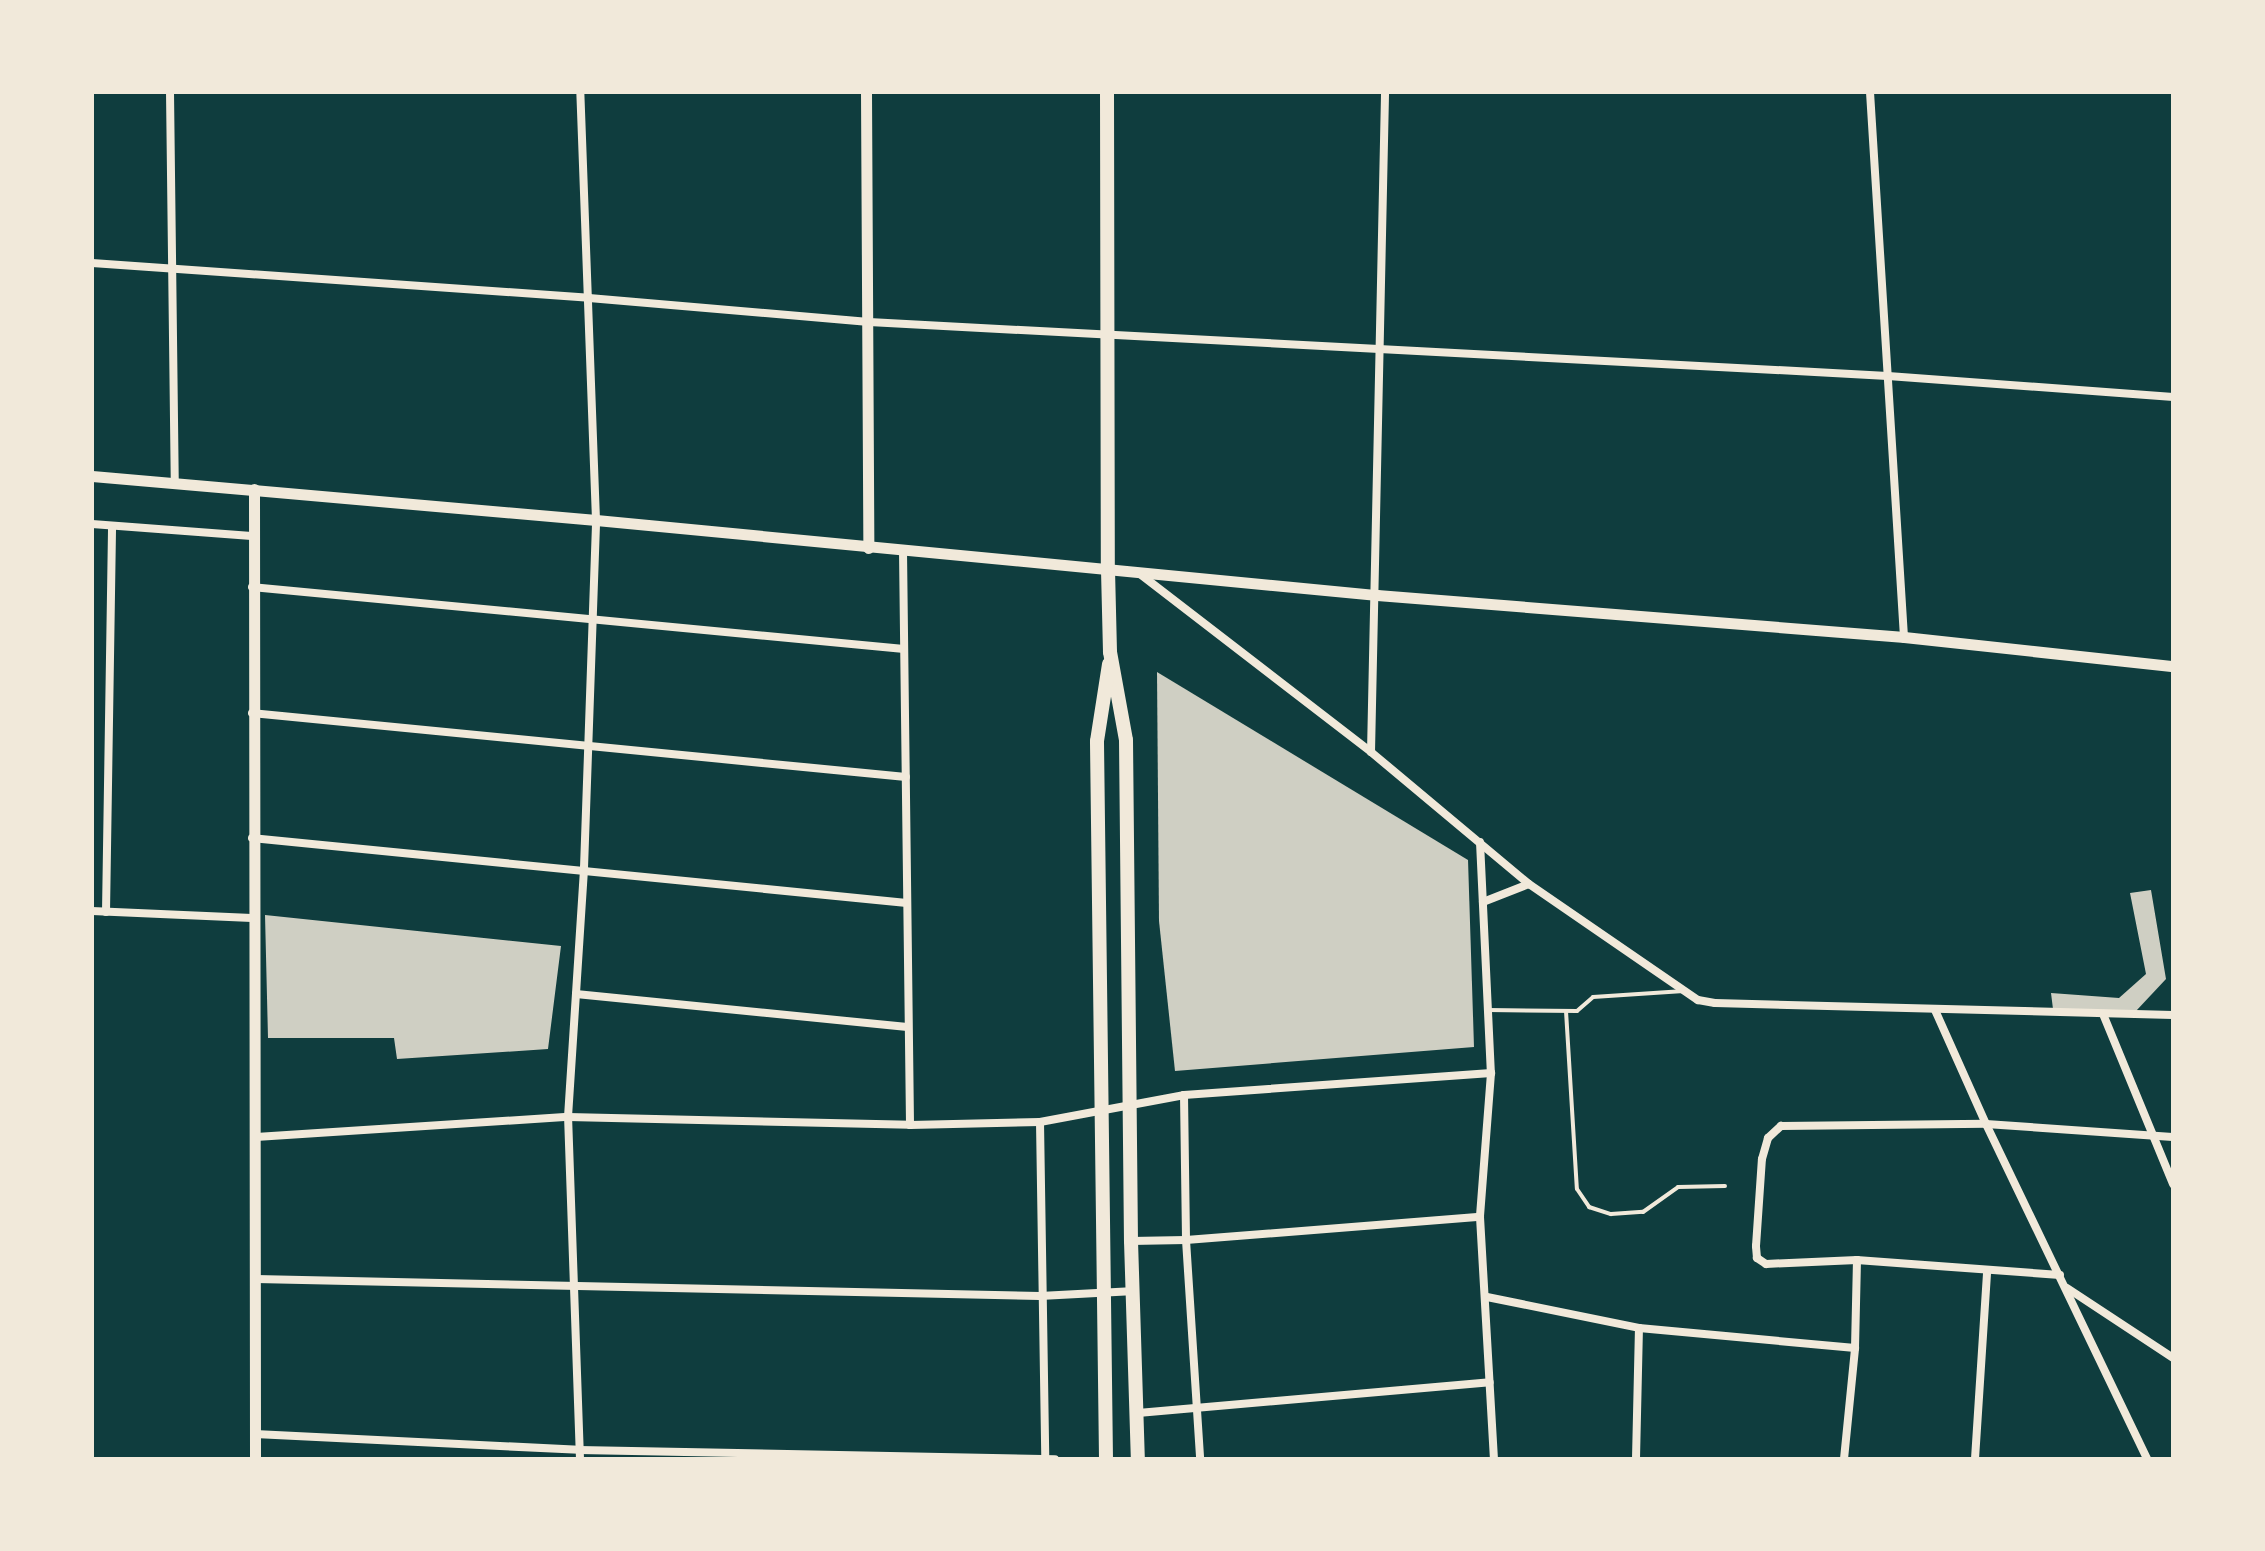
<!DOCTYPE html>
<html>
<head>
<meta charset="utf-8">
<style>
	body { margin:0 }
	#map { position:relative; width:2265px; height:1551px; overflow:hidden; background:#0f3d3e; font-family:"Titillium Web",sans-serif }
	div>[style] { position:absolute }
	.building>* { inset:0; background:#cfcfc3 }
	.service>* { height:4px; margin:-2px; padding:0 2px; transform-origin:2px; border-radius:2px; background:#f1e9da }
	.minor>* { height:8px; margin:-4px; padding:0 4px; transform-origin:4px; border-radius:4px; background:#f1e9da }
	.tertiary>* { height:11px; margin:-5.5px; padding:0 5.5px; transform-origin:5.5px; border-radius:5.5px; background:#f1e9da }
	.primary>* { height:14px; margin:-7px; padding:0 7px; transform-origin:7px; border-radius:7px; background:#f1e9da }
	span { translate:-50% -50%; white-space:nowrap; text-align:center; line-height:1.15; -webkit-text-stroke:7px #f1e9da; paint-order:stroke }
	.frame { position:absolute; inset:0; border:94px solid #f1e9da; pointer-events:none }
</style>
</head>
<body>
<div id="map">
	<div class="building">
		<div style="clip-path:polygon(1157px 672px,1468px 860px,1474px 1047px,1175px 1071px,1159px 921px)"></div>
		<div style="clip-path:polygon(2151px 890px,2166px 979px,2136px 1011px,2053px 1009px,2051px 993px,2119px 998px,2146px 974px,2130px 893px)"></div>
		<div style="clip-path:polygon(265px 915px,561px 946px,548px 1049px,397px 1059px,394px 1038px,268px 1038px)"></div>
	</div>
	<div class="service">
		<div style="left:1488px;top:1010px;width:89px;rotate:0.6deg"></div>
		<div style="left:1577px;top:1011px;width:21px;rotate:-41deg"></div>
		<div style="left:1593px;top:997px;width:91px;rotate:-3.8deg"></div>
		<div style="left:1566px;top:1011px;width:178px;rotate:86.5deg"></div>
		<div style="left:1577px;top:1189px;width:22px;rotate:56deg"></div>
		<div style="left:1589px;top:1207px;width:23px;rotate:18deg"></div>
		<div style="left:1611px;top:1214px;width:32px;rotate:-4deg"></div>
		<div style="left:1643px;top:1212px;width:43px;rotate:-35.5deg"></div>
		<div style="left:1678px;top:1187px;width:47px;rotate:-1.2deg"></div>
	</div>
	<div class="minor">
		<div style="left:170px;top:92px;width:391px;rotate:89.3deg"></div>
		<div style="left:1870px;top:92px;width:546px;rotate:86.43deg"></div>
		<div style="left:92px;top:263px;width:498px;rotate:4deg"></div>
		<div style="left:589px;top:298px;width:281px;rotate:4.9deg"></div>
		<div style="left:869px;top:322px;width:1020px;rotate:3.03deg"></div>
		<div style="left:1888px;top:376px;width:286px;rotate:4.2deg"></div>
		<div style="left:92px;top:524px;width:160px;rotate:4.3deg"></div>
		<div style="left:903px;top:551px;width:574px;rotate:89.3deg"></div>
		<div style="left:1140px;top:574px;width:292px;rotate:37.6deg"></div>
		<div style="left:1371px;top:752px;width:206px;rotate:39.9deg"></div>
		<div style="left:1529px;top:884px;width:205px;rotate:34.5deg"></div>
		<div style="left:1698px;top:1000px;width:17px;rotate:10deg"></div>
		<div style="left:1715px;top:1003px;width:458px;rotate:1.5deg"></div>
		<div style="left:252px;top:587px;width:655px;rotate:5.43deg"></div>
		<div style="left:252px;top:713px;width:657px;rotate:5.59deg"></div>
		<div style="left:1371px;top:752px;width:660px;rotate:-88.78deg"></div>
		<div style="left:252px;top:838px;width:658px;rotate:5.67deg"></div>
		<div style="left:1480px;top:842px;width:231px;rotate:87.3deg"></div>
		<div style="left:1491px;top:1073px;width:144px;rotate:94.4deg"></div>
		<div style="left:1480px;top:1217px;width:242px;rotate:86.7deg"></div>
		<div style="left:1483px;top:902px;width:49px;rotate:-21.4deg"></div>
		<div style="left:92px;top:911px;width:160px;rotate:2.5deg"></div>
		<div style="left:106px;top:912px;width:386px;rotate:-89.1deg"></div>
		<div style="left:576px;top:994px;width:333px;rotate:5.7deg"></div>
		<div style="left:1935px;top:1010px;width:125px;rotate:65.9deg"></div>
		<div style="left:1986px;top:1124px;width:372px;rotate:64.3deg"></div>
		<div style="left:2103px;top:1014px;width:184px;rotate:67.6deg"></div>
		<div style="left:1184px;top:1095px;width:145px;rotate:89.2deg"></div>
		<div style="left:1186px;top:1240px;width:219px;rotate:86.3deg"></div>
		<div style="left:1040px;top:1122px;width:337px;rotate:89.1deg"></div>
		<div style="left:256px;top:1137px;width:313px;rotate:-3.7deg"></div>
		<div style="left:568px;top:1117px;width:342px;rotate:1.3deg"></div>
		<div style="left:910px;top:1125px;width:130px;rotate:-1.3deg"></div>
		<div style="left:1040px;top:1122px;width:147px;rotate:-10.6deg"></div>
		<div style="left:1184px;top:1095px;width:308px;rotate:-4.1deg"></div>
		<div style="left:1131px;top:1241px;width:55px;rotate:-1deg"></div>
		<div style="left:1186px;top:1240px;width:295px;rotate:-4.5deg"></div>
		<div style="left:2060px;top:1275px;width:204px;rotate:-175.8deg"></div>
		<div style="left:1857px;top:1260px;width:91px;rotate:177.5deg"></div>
		<div style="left:1766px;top:1264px;width:11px;rotate:-146deg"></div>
		<div style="left:1757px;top:1258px;width:12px;rotate:-95deg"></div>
		<div style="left:1756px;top:1246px;width:87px;rotate:-86.1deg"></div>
		<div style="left:1762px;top:1159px;width:22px;rotate:-74deg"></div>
		<div style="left:1768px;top:1138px;width:18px;rotate:-43deg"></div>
		<div style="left:1781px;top:1126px;width:205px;rotate:-0.6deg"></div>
		<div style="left:1986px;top:1124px;width:187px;rotate:4deg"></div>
		<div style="left:256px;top:1279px;width:784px;rotate:1.24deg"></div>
		<div style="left:1040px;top:1296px;width:95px;rotate:-3deg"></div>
		<div style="left:2067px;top:1288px;width:127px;rotate:33.4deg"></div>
		<div style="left:1487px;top:1297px;width:155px;rotate:11.5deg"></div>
		<div style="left:1639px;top:1328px;width:217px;rotate:5.3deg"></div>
		<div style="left:1138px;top:1413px;width:353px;rotate:-5deg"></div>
		<div style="left:255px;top:1434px;width:324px;rotate:2.8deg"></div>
		<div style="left:579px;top:1450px;width:476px;rotate:1.1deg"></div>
		<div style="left:580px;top:1459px;width:342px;rotate:-92deg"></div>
		<div style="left:568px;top:1117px;width:250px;rotate:-86.3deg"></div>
		<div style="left:584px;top:868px;width:348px;rotate:-88deg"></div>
		<div style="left:596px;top:520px;width:428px;rotate:-92.1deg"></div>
		<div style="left:1636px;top:1459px;width:131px;rotate:-88.7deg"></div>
		<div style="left:1844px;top:1459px;width:112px;rotate:-84.3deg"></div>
		<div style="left:1855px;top:1348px;width:88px;rotate:-88.7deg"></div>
		<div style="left:1975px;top:1459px;width:188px;rotate:-86.3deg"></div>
	</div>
	<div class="tertiary">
		<div style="left:866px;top:92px;width:456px;rotate:89.7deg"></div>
		<div style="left:92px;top:476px;width:506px;rotate:4.99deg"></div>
		<div style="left:596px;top:520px;width:785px;rotate:5.49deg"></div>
		<div style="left:1377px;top:595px;width:529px;rotate:4.56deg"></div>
		<div style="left:1904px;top:637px;width:271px;rotate:6.2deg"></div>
		<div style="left:254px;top:489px;width:970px;rotate:89.94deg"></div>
	</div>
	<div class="primary">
		<div style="left:1107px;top:92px;width:478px;rotate:89.9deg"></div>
		<div style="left:1108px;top:570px;width:82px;rotate:88.6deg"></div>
		<div style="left:1110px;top:652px;width:89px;rotate:79.7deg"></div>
		<div style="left:1126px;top:740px;width:501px;rotate:89.43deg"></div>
		<div style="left:1131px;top:1241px;width:218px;rotate:88.2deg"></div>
		<div style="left:1106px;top:1459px;width:718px;rotate:-90.72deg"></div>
		<div style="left:1097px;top:741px;width:78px;rotate:-81.1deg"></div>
	</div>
	<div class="frame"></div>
</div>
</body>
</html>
